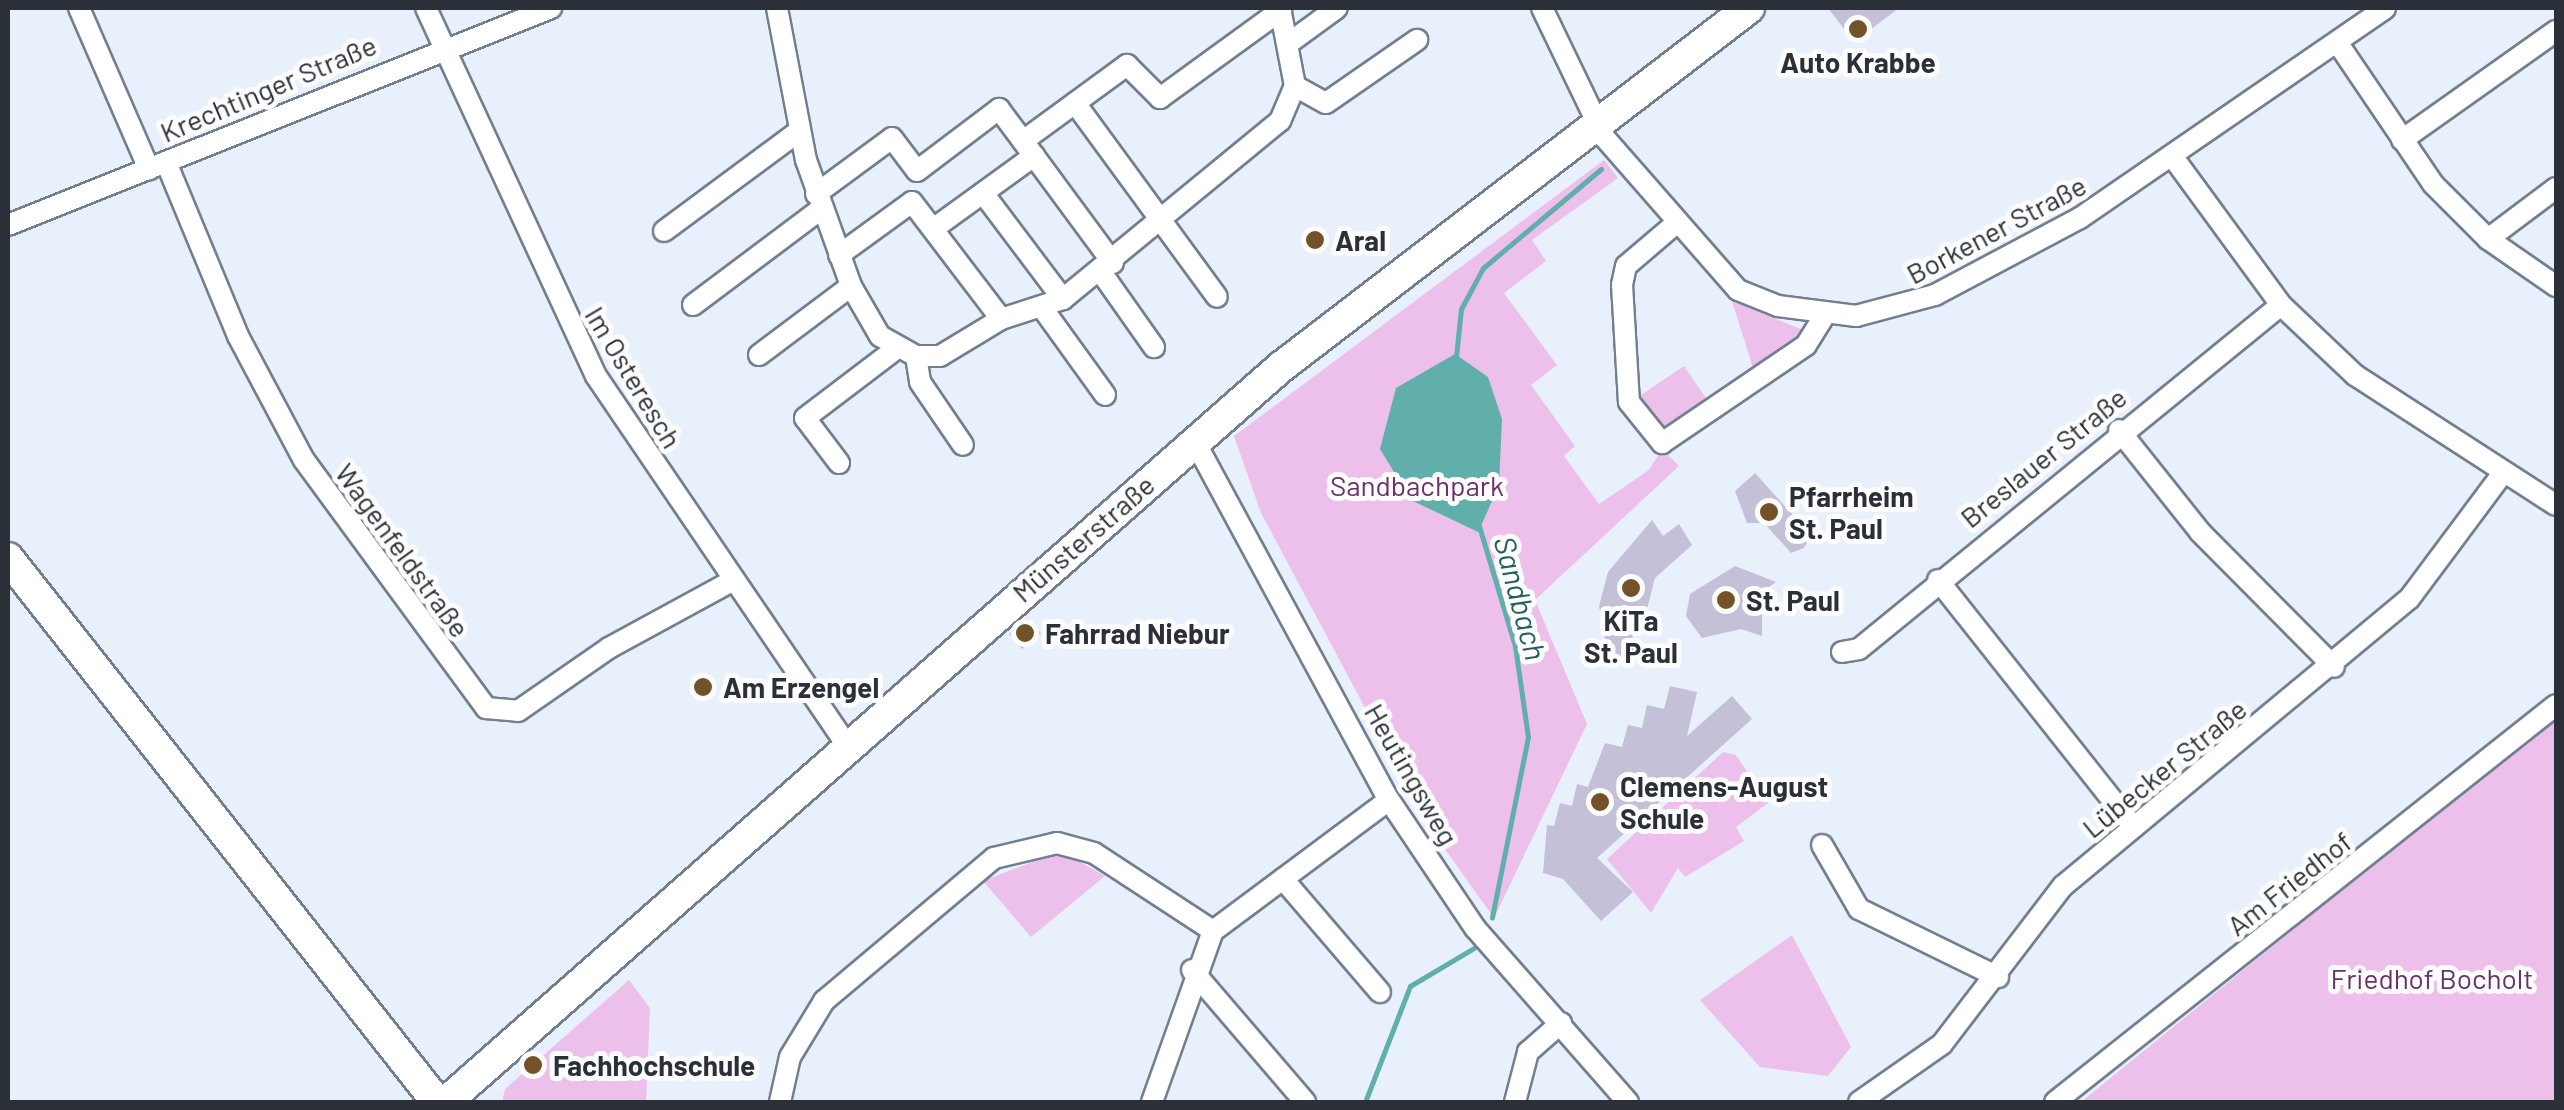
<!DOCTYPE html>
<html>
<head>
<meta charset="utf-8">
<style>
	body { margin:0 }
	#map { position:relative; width:2564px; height:1110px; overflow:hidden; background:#e8f0fc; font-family:Barlow,sans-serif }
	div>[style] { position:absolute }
	.green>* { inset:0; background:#ecc0ea }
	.water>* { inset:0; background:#60afab }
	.stream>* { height:5px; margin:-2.5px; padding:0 2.5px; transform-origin:2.5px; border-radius:2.5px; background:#60afab }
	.building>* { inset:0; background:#c4c0d7 }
	.roads { filter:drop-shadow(2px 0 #737f91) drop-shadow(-2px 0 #737f91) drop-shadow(0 2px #737f91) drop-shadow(0 -2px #737f91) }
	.minor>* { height:20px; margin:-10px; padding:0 10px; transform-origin:10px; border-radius:10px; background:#fff }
	.secondary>* { height:30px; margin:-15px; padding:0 15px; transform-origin:15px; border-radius:15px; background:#fff }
	.dots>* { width:28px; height:28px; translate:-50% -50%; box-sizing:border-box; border:5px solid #fcfcfc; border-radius:50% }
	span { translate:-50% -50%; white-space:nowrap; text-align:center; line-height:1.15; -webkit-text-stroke:10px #fcfcfc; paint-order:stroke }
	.poi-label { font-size:28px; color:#2b3038; font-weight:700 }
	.left { translate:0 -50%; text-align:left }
	.street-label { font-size:28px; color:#2b3038 }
	.park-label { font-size:28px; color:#683167 }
	.water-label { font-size:30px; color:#1e5f5c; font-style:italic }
	.frame { position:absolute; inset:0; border:10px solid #2b3038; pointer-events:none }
</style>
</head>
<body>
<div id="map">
	<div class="green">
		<div style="clip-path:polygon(1604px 160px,1618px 178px,1532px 240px,1546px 261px,1504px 293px,1557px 365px,1531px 385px,1575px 446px,1564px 456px,1599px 504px,1649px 470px,1662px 449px,1679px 466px,1535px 600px,1587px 724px,1494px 918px,1427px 824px,1261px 513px,1234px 436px)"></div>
		<div style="clip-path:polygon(1732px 301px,1803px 330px,1803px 337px,1753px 368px)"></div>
		<div style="clip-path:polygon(1684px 366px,1708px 401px,1664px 432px,1638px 397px)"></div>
		<div style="clip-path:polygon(2556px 716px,2556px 1102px,2081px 1102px,2445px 806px)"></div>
		<div style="clip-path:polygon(1723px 752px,1736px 755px,1768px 803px,1736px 827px,1744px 841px,1685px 877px,1678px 868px,1651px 913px,1607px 859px)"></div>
		<div style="clip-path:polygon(1060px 851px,1105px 876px,1031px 937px,983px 881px)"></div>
		<div style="clip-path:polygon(1792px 935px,1851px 1047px,1828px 1076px,1760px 1067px,1700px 1000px)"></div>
		<div style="clip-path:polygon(629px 980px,650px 1008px,646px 1102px,502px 1102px,505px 1089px)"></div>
	</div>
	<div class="water">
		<div style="clip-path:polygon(1455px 354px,1488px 377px,1502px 419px,1499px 486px,1478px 532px,1411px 500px,1380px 449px,1396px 388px)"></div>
	</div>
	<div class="stream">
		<div style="left:1456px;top:357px;width:48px;rotate:-84.1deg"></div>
		<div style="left:1461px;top:309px;width:47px;rotate:-61.8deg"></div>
		<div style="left:1483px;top:268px;width:154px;rotate:-40deg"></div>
		<div style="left:1479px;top:526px;width:125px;rotate:73.3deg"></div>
		<div style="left:1515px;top:646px;width:92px;rotate:81.9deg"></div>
		<div style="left:1528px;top:737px;width:184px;rotate:101.3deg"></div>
		<div style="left:1365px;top:1102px;width:124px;rotate:-68.8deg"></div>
		<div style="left:1410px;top:986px;width:74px;rotate:-30.7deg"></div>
	</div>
	<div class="building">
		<div style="clip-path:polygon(1828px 8px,1899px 8px,1854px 42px)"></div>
		<div style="clip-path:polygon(1755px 473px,1811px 535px,1804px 548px,1791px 553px,1764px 523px,1747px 523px,1735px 491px)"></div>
		<div style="clip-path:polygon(1652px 520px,1663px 536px,1679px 524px,1692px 545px,1655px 578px,1642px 628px,1632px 626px,1634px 659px,1609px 661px,1599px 606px,1608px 572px)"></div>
		<div style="clip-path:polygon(1735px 566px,1776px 582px,1762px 592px,1762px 636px,1741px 629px,1702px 638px,1686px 616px,1690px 594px)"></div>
		<div style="clip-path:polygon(1027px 618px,1041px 633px,1022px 649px,1009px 634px)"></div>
		<div style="clip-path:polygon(1670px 686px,1697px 692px,1687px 736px,1732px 696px,1752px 719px,1597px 858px,1633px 892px,1601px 921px,1563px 879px,1543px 873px,1547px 825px,1554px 826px,1560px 803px,1572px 806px,1577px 784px,1588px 787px,1605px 743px,1622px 747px,1628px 725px,1642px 728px,1647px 705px,1664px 709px)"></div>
	</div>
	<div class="roads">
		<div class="minor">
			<div style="left:79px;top:8px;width:176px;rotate:66.5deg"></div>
			<div style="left:426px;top:8px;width:405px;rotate:65.2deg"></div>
			<div style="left:596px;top:376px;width:446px;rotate:55.8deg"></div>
			<div style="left:777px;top:8px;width:155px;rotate:79.2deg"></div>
			<div style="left:806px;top:160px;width:134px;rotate:70.3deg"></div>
			<div style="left:851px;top:286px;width:58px;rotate:59.9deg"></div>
			<div style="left:880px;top:336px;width:41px;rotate:29.1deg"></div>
			<div style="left:916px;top:356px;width:24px"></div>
			<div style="left:940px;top:356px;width:71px;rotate:-31.2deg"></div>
			<div style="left:1001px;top:319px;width:65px;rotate:-17.9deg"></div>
			<div style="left:1063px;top:299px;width:281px;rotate:-39.4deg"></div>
			<div style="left:1280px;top:121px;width:38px;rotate:-67deg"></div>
			<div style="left:1295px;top:86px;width:79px;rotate:-100.9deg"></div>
			<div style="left:1542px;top:8px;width:143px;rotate:64.3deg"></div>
			<div style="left:1604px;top:137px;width:203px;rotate:48.8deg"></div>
			<div style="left:1738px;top:290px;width:43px;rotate:21.8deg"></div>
			<div style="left:1778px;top:306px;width:79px;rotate:7.3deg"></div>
			<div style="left:1856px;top:316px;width:82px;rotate:-14.9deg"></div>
			<div style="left:1935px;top:295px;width:164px;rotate:-28deg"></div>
			<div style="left:2080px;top:218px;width:370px;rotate:-34.5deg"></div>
			<div style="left:2337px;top:42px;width:171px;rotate:55.9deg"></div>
			<div style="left:2433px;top:184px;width:78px;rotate:45deg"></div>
			<div style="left:2488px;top:239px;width:83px;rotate:34.7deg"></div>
			<div style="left:1289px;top:43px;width:59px;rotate:-36.1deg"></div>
			<div style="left:1295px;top:86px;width:35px;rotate:29deg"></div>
			<div style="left:1326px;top:103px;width:111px;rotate:-34.7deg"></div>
			<div style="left:1075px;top:103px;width:240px;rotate:53.8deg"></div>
			<div style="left:2402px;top:140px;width:189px;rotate:-35.3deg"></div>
			<div style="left:1023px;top:141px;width:129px;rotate:-36.2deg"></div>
			<div style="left:1127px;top:65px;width:47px;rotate:45deg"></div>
			<div style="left:1160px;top:98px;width:150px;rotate:-36deg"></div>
			<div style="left:2175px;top:160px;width:180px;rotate:53.8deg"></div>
			<div style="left:2281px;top:305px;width:102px;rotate:43.4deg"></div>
			<div style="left:2355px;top:375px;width:239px;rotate:32.9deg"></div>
			<div style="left:166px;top:162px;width:188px;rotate:67.5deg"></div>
			<div style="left:238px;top:336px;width:140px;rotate:62deg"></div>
			<div style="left:304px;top:460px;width:308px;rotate:53.7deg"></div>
			<div style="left:486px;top:708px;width:32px;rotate:5deg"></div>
			<div style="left:518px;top:711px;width:111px;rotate:-34.7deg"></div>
			<div style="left:609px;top:648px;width:140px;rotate:-28.6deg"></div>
			<div style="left:983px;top:193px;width:133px;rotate:53deg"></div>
			<div style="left:816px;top:194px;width:94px;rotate:-36.4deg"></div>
			<div style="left:892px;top:138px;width:41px;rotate:52.9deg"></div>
			<div style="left:917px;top:171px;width:103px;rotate:-37.1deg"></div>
			<div style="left:999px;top:109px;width:59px;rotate:53.3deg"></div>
			<div style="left:8px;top:225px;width:585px;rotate:-21.78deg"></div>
			<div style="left:1674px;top:225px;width:63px;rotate:139.5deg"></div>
			<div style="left:1626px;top:266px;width:19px;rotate:102deg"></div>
			<div style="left:1622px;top:285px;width:117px;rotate:86.6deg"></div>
			<div style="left:1629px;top:402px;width:53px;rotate:51.2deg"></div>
			<div style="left:1662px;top:443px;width:174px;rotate:-34.2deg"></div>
			<div style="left:1806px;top:345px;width:36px;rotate:-58deg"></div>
			<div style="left:933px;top:229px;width:125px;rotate:-35.9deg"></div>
			<div style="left:1034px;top:156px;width:133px;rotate:53.6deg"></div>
			<div style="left:664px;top:231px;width:168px;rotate:-36.5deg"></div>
			<div style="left:2488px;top:239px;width:85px;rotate:-36.9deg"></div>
			<div style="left:839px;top:255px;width:90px;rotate:-36deg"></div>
			<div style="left:912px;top:202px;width:147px;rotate:52.7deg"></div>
			<div style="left:1101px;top:272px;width:92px;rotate:54.8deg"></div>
			<div style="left:693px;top:305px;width:160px;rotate:-36.9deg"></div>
			<div style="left:1043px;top:309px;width:106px;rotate:54.2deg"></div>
			<div style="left:759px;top:355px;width:115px;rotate:-36.9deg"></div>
			<div style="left:916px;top:356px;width:26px;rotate:81deg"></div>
			<div style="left:920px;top:382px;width:76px;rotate:55.7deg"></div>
			<div style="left:2119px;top:430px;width:130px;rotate:51.5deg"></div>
			<div style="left:2200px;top:532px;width:190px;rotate:45.2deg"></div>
			<div style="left:1194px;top:440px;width:409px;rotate:61.6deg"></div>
			<div style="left:1389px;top:800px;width:154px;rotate:56.1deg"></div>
			<div style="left:1475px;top:928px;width:232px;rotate:48.7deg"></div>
			<div style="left:839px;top:463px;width:56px;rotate:-127.1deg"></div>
			<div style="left:805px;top:418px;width:114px;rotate:-37.2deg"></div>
			<div style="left:1938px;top:580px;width:315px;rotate:51.6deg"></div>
			<div style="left:1842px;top:652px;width:17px;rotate:-10deg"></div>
			<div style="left:1859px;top:649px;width:544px;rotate:-39.19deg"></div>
			<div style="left:1822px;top:845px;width:74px;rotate:60deg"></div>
			<div style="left:1859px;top:909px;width:155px;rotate:26.1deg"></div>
			<div style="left:1283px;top:879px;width:149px;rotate:49.4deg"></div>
			<div style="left:1192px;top:970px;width:174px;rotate:49.4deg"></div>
			<div style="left:780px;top:1102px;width:46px;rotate:-77.5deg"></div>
			<div style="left:790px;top:1057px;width:66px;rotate:-58.7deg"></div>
			<div style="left:824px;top:1001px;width:222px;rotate:-40.1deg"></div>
			<div style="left:994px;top:858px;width:65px;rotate:-13.4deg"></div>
			<div style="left:1057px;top:843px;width:38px;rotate:15deg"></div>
			<div style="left:1094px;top:853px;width:142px;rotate:33.2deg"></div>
			<div style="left:1152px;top:1102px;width:182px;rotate:-70.4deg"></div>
			<div style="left:1213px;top:931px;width:219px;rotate:-36.7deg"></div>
			<div style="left:1515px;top:1102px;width:52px;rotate:-75.4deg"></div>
			<div style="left:1528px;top:1052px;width:44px;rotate:-41.3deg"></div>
			<div style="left:1859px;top:1102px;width:101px;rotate:-34.9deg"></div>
			<div style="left:1942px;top:1044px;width:199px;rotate:-52.6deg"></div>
			<div style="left:2063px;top:886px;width:450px;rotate:-39.7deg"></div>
			<div style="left:2409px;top:599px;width:157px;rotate:-53.3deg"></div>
			<div style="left:2055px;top:1102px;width:639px;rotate:-38.39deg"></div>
		</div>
		<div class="secondary">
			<div style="left:8px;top:558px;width:693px;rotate:51.74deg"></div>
			<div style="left:446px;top:1102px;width:1112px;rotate:-41.36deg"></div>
			<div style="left:1281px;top:367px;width:590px;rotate:-37.49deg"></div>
		</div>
	</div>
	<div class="dots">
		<div style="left:1858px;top:29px;background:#735229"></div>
		<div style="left:1315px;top:240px;background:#735229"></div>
		<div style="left:1769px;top:512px;background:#735229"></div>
		<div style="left:1631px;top:588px;background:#735229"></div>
		<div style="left:1726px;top:600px;background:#735229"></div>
		<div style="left:1025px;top:633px;background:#735229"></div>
		<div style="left:703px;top:687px;background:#735229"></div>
		<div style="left:1600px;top:802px;background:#735229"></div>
		<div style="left:533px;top:1065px;background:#735229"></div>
	</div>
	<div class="poi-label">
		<span style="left:1858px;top:62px">Auto Krabbe</span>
		<span class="left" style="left:1335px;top:240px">Aral</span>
		<span class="left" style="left:1789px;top:512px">Pfarrheim<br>St. Paul</span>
		<span class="left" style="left:1746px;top:600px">St. Paul</span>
		<span style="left:1631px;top:636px">KiTa<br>St. Paul</span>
		<span class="left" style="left:1045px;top:633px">Fahrrad Niebur</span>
		<span class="left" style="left:723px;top:687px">Am Erzengel</span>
		<span class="left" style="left:1620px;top:802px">Clemens-August<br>Schule</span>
		<span class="left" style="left:553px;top:1065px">Fachhochschule</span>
	</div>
	<div class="street-label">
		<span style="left:268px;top:88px;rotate:-23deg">Krechtinger Straße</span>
		<span style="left:1996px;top:229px;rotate:-28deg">Borkener Straße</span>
		<span style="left:634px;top:377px;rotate:59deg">Im Osteresch</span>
		<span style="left:2043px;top:457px;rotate:-39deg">Breslauer Straße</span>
		<span style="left:1083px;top:538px;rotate:-41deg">Münsterstraße</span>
		<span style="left:403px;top:550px;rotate:54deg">Wagenfeldstraße</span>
		<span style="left:2164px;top:768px;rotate:-39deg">Lübecker Straße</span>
		<span style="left:1412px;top:774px;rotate:60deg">Heutingsweg</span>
		<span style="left:2289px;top:883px;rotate:-38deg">Am Friedhof</span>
	</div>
	<div class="park-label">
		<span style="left:1417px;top:485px">Sandbachpark</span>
		<span style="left:2432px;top:978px">Friedhof Bocholt</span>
	</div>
	<div class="water-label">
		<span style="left:1521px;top:598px;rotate:75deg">Sandbach</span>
	</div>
	<div class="frame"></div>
</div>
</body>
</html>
